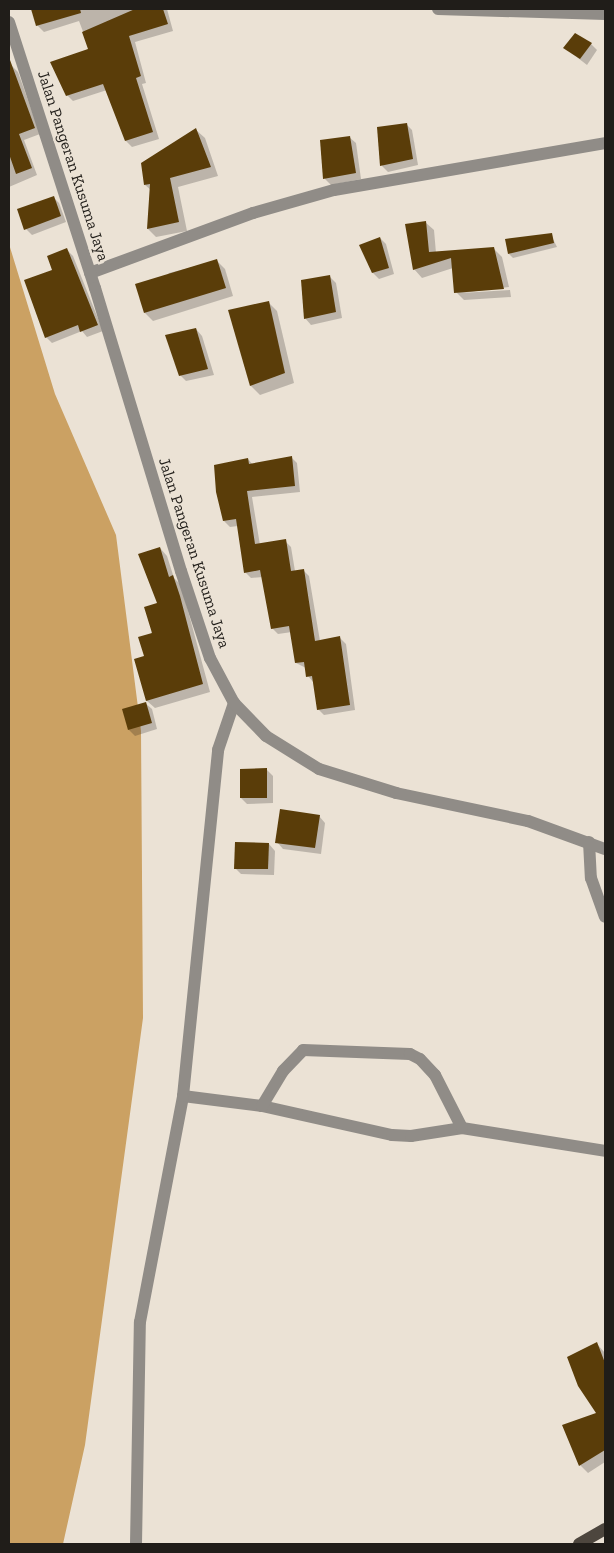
<!DOCTYPE html>
<html>
<head>
<meta charset="utf-8">
<style>
	body { margin:0 }
	#map { position:relative; width:614px; height:1553px; overflow:hidden; background:#ebe2d5; font-family:"Zilla Slab",serif }
	div>[style] { position:absolute }
	.water>* { inset:0; background:#cba163 }
	.shadow>* { inset:0; background:#0003 }
	.building>* { inset:0; background:#5a3d09 }
	.minor>* { height:12px; margin:-6px; padding:0 6px; transform-origin:6px; border-radius:6px; background:#908c87 }
	.tertiary>* { height:12px; margin:-6px; padding:0 6px; transform-origin:6px; border-radius:6px; background:#908c87 }
	.primary>* { height:12px; margin:-6px; padding:0 6px; transform-origin:6px; border-radius:6px; background:#4d463e }
	span { translate:-50% -50%; white-space:nowrap; text-align:center; line-height:1.15; -webkit-text-stroke:5px #ebe2d5; paint-order:stroke }
	.street-label { font-size:16px; color:#201d19 }
	.frame { position:absolute; inset:0; border:10px solid #201d19; pointer-events:none }
</style>
</head>
<body>
<div id="map">
	<div class="water">
		<div style="clip-path:polygon(9px 244px,55px 394px,116px 535px,141px 731px,143px 1018px,85px 1445px,63px 1544px,9px 1544px)"></div>
	</div>
	<div class="shadow">
		<div style="clip-path:polygon(33px 9px,167px 9px,173px 31px,135px 42px,146px 83px,142px 84px,159px 139px,132px 147px,126px 141px,107px 90px,73px 101px,67px 95px,90px 50px,79px 21px,44px 32px,37px 25px)"></div>
		<div style="clip-path:polygon(591px 44px,597px 50px,587px 65px,565px 48px)"></div>
		<div style="clip-path:polygon(11px 65px,18px 72px,40px 134px,24px 140px,37px 175px,9px 187px,9px 66px)"></div>
		<div style="clip-path:polygon(406px 124px,412px 130px,418px 165px,388px 172px,382px 166px)"></div>
		<div style="clip-path:polygon(196px 130px,205px 138px,218px 176px,178px 187px,187px 231px,156px 237px,148px 229px,151px 190px,145px 185px)"></div>
		<div style="clip-path:polygon(349px 137px,356px 143px,361px 179px,331px 185px,325px 179px,322px 141px)"></div>
		<div style="clip-path:polygon(53px 197px,59px 203px,66px 222px,32px 235px,26px 229px)"></div>
		<div style="clip-path:polygon(425px 222px,434px 230px,436px 253px,493px 248px,502px 257px,509px 287px,461px 293px,510px 290px,511px 297px,464px 300px,456px 292px,453px 268px,422px 278px,414px 269px)"></div>
		<div style="clip-path:polygon(551px 235px,557px 247px,513px 258px,509px 254px)"></div>
		<div style="clip-path:polygon(380px 238px,386px 244px,394px 274px,379px 279px,373px 273px)"></div>
		<div style="clip-path:polygon(67px 250px,73px 256px,103px 331px,87px 337px,82px 331px,52px 343px,46px 337px,54px 270px)"></div>
		<div style="clip-path:polygon(217px 261px,225px 269px,233px 296px,153px 321px,145px 313px,169px 273px)"></div>
		<div style="clip-path:polygon(330px 277px,336px 283px,342px 318px,311px 325px,305px 318px)"></div>
		<div style="clip-path:polygon(268px 302px,277px 311px,294px 383px,260px 395px,251px 386px)"></div>
		<div style="clip-path:polygon(196px 329px,202px 336px,214px 375px,186px 381px,180px 375px)"></div>
		<div style="clip-path:polygon(291px 457px,297px 463px,300px 492px,252px 497px,260px 545px,285px 541px,291px 547px,295px 571px,303px 570px,309px 576px,320px 641px,340px 638px,346px 644px,355px 710px,324px 715px,318px 709px,314px 683px,308px 676px,306px 668px,296px 663px,292px 632px,278px 634px,272px 628px,263px 577px,251px 578px,245px 572px,238px 526px,230px 527px,224px 521px,248px 459px,253px 465px)"></div>
		<div style="clip-path:polygon(160px 548px,167px 556px,174px 578px,181px 585px,210px 692px,155px 708px,147px 701px,146px 657px,158px 604px)"></div>
		<div style="clip-path:polygon(145px 703px,152px 709px,157px 729px,135px 736px,129px 730px)"></div>
		<div style="clip-path:polygon(267px 770px,273px 776px,273px 803px,247px 804px,241px 798px)"></div>
		<div style="clip-path:polygon(319px 816px,325px 823px,321px 854px,283px 849px,277px 842px)"></div>
		<div style="clip-path:polygon(269px 844px,275px 851px,274px 875px,241px 874px,235px 868px)"></div>
		<div style="clip-path:polygon(597px 1344px,605px 1353px,605px 1462px,588px 1473px,580px 1465px,598px 1414px)"></div>
	</div>
	<div class="building">
		<div style="clip-path:polygon(31px 9px,80px 9px,81px 13px,36px 26px)"></div>
		<div style="clip-path:polygon(135px 9px,163px 9px,168px 24px,129px 36px,141px 76px,136px 78px,153px 132px,125px 141px,103px 84px,66px 96px,50px 62px,88px 49px,82px 32px)"></div>
		<div style="clip-path:polygon(575px 33px,592px 43px,580px 59px,563px 48px)"></div>
		<div style="clip-path:polygon(10px 60px,35px 128px,19px 134px,32px 168px,16px 174px,9px 154px)"></div>
		<div style="clip-path:polygon(407px 123px,413px 159px,380px 166px,377px 127px)"></div>
		<div style="clip-path:polygon(196px 128px,211px 167px,170px 178px,179px 222px,147px 229px,150px 184px,144px 185px,141px 163px)"></div>
		<div style="clip-path:polygon(350px 136px,356px 173px,323px 179px,320px 140px)"></div>
		<div style="clip-path:polygon(54px 196px,61px 216px,24px 230px,17px 209px)"></div>
		<div style="clip-path:polygon(426px 221px,429px 252px,494px 247px,504px 289px,454px 293px,451px 258px,413px 270px,405px 224px)"></div>
		<div style="clip-path:polygon(552px 233px,554px 243px,508px 254px,505px 239px)"></div>
		<div style="clip-path:polygon(380px 237px,389px 268px,372px 273px,359px 245px)"></div>
		<div style="clip-path:polygon(67px 248px,98px 325px,80px 332px,78px 325px,45px 338px,24px 280px,52px 270px,47px 256px)"></div>
		<div style="clip-path:polygon(217px 259px,226px 288px,144px 313px,135px 284px)"></div>
		<div style="clip-path:polygon(330px 275px,336px 312px,304px 319px,301px 280px)"></div>
		<div style="clip-path:polygon(269px 301px,285px 373px,250px 386px,228px 310px)"></div>
		<div style="clip-path:polygon(196px 328px,208px 369px,179px 376px,165px 335px)"></div>
		<div style="clip-path:polygon(292px 456px,295px 486px,247px 491px,255px 544px,286px 539px,291px 571px,304px 569px,315px 641px,340px 636px,350px 705px,317px 710px,312px 676px,306px 677px,304px 662px,295px 663px,289px 626px,271px 629px,260px 570px,244px 573px,236px 519px,223px 521px,216px 492px,214px 465px,248px 458px,249px 464px)"></div>
		<div style="clip-path:polygon(160px 547px,169px 577px,173px 575px,180px 596px,203px 684px,146px 701px,134px 659px,144px 656px,138px 637px,152px 633px,144px 607px,157px 603px,138px 554px)"></div>
		<div style="clip-path:polygon(146px 702px,152px 723px,128px 730px,122px 709px)"></div>
		<div style="clip-path:polygon(267px 768px,267px 798px,240px 798px,240px 769px)"></div>
		<div style="clip-path:polygon(280px 809px,320px 815px,315px 848px,275px 843px)"></div>
		<div style="clip-path:polygon(235px 842px,269px 843px,268px 869px,234px 869px)"></div>
		<div style="clip-path:polygon(597px 1342px,605px 1363px,605px 1450px,579px 1466px,562px 1425px,596px 1413px,578px 1386px,567px 1357px)"></div>
	</div>
	<div class="minor">
		<div style="left:438px;top:9px;width:167px;rotate:1.7deg"></div>
		<div style="left:90px;top:273px;width:174px;rotate:-20.2deg"></div>
		<div style="left:253px;top:213px;width:84px;rotate:-15.9deg"></div>
		<div style="left:334px;top:190px;width:275px;rotate:-9.8deg"></div>
		<div style="left:589px;top:842px;width:36px;rotate:87deg"></div>
		<div style="left:591px;top:878px;width:41px;rotate:70.3deg"></div>
		<div style="left:183px;top:1096px;width:80px;rotate:7.2deg"></div>
		<div style="left:262px;top:1106px;width:133px;rotate:12.6deg"></div>
		<div style="left:392px;top:1135px;width:19px;rotate:3deg"></div>
		<div style="left:411px;top:1136px;width:52px;rotate:-8.9deg"></div>
		<div style="left:462px;top:1128px;width:145px;rotate:9.1deg"></div>
		<div style="left:262px;top:1106px;width:41px;rotate:-59deg"></div>
		<div style="left:283px;top:1071px;width:29px;rotate:-46deg"></div>
		<div style="left:303px;top:1050px;width:107px;rotate:2.1deg"></div>
		<div style="left:410px;top:1054px;width:11px;rotate:27deg"></div>
		<div style="left:420px;top:1059px;width:22px;rotate:47deg"></div>
		<div style="left:435px;top:1075px;width:59px;rotate:63deg"></div>
		<div style="left:136px;top:1544px;width:222px;rotate:-89deg"></div>
		<div style="left:140px;top:1322px;width:230px;rotate:-79.2deg"></div>
		<div style="left:183px;top:1096px;width:348px;rotate:-84.2deg"></div>
		<div style="left:218px;top:750px;width:50px;rotate:-71.2deg"></div>
	</div>
	<div class="tertiary">
		<div style="left:9px;top:22px;width:280px;rotate:72.1deg"></div>
		<div style="left:95px;top:288px;width:296px;rotate:73.1deg"></div>
		<div style="left:181px;top:571px;width:92px;rotate:71.6deg"></div>
		<div style="left:210px;top:658px;width:51px;rotate:61.9deg"></div>
		<div style="left:234px;top:703px;width:46px;rotate:45.9deg"></div>
		<div style="left:266px;top:736px;width:62px;rotate:31.9deg"></div>
		<div style="left:319px;top:769px;width:81px;rotate:17.3deg"></div>
		<div style="left:396px;top:793px;width:135px;rotate:12deg"></div>
		<div style="left:528px;top:821px;width:82px;rotate:20deg"></div>
	</div>
	<div class="primary">
		<div style="left:579px;top:1544px;width:30px;rotate:-30deg"></div>
	</div>
	<div class="street-label">
		<span style="left:73px;top:166px;rotate:72deg">Jalan Pangeran Kusuma Jaya</span>
		<span style="left:194px;top:553px;rotate:72deg">Jalan Pangeran Kusuma Jaya</span>
	</div>
	<div class="frame"></div>
</div>
</body>
</html>
